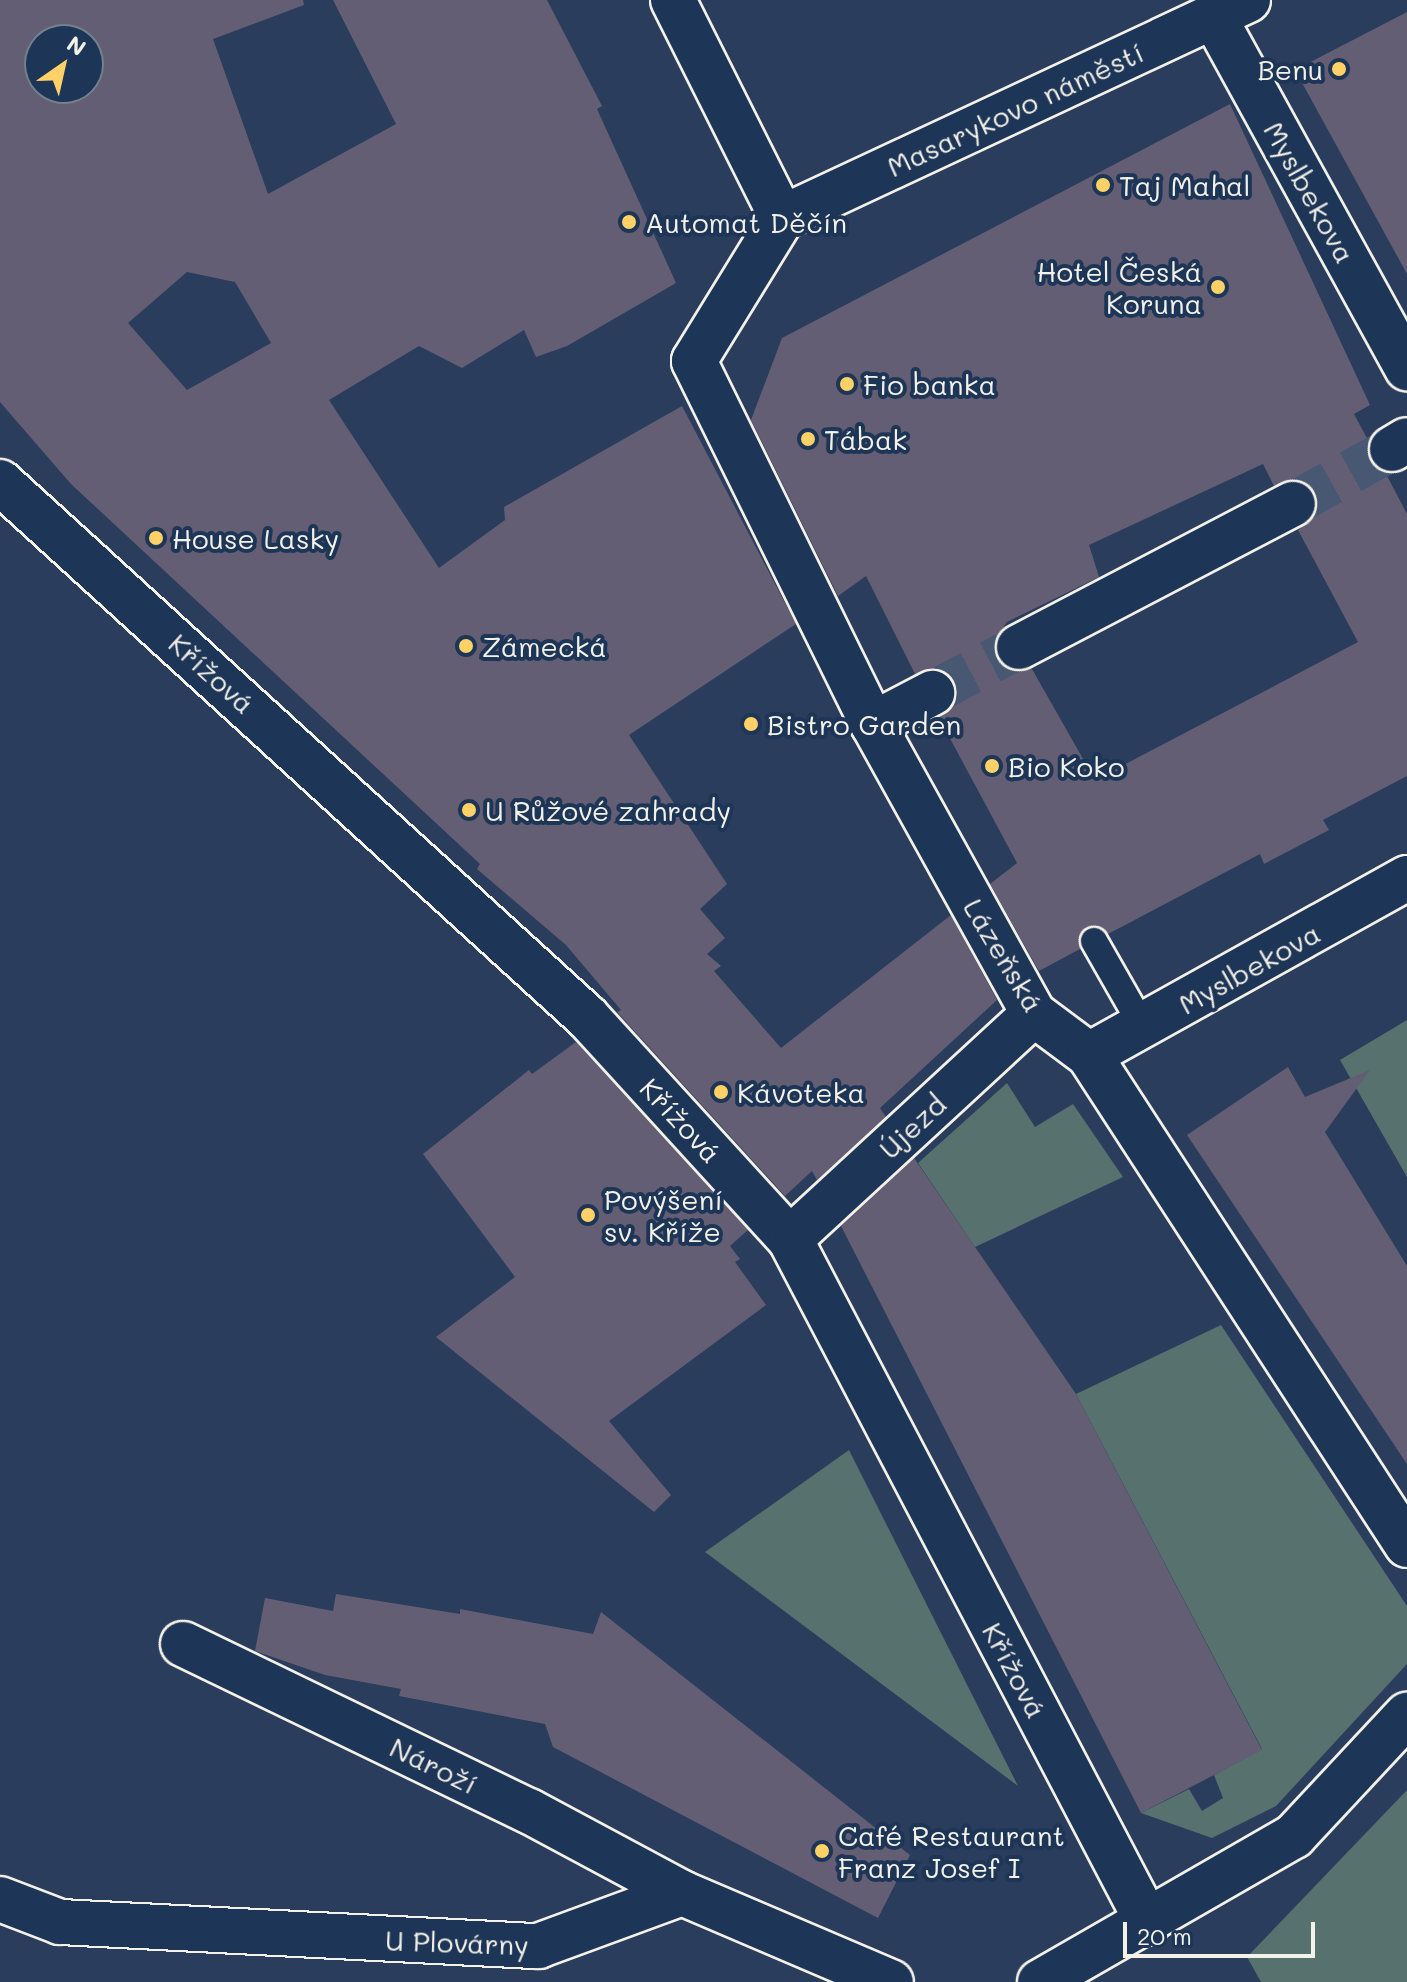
<!DOCTYPE html>
<html>
<head>
<meta charset="utf-8">
<style>
	body { margin:0 }
	#map { position:relative; width:1407px; height:1982px; overflow:hidden; background:#2b3d5d; font-family:Mali,sans-serif }
	div>[style] { position:absolute }
	.green>* { inset:0; background:#56716e }
	.building>* { inset:0; background:#635e73 }
	.street-tunnel>* { height:44px; margin-top:-22px; transform-origin:0; background:repeating-linear-gradient(90deg,#495872 0 44px,transparent 0 66px) }
	.roads { filter:drop-shadow(2px 0 #f4f1e8) drop-shadow(-2px 0 #f4f1e8) drop-shadow(0 2px #f4f1e8) drop-shadow(0 -2px #f4f1e8) }
	.lane>* { height:26px; margin:-13px; padding:0 13px; transform-origin:13px; border-radius:13px; background:#1d3557 }
	.street>* { height:44px; margin:-22px; padding:0 22px; transform-origin:22px; border-radius:22px; background:#1d3557 }
	.dots>* { width:22px; height:22px; translate:-50% -50%; box-sizing:border-box; border:4px solid #1d3557; border-radius:50% }
	span { translate:-50% -50%; white-space:nowrap; text-align:center; line-height:1.15; -webkit-text-stroke:8px #1d3557; paint-order:stroke }
	.poi-label { font-size:28px; color:#f4f1e8 }
	.right { translate:-100% -50%; text-align:right }
	.left { translate:0 -50%; text-align:left }
	.street-label { font-size:28px; color:#f4f1e8 }
	.north { position:absolute; left:24px; top:24px; width:80px; height:80px; box-sizing:border-box; background:#1d3557; border:2px solid #738091; border-radius:50%; rotate:34deg; font-size:22px; font-weight:700; line-height:32px; text-align:center; color:#f4f1e8 }
	.north::after { content:''; display:block; margin:auto; width:28px; height:36px; background:#ffd166; clip-path:polygon(50% 0,100% 100%,50% 72%,0 100%) }
	.scale { position:absolute; left:1123px; top:1922px; width:192px; height:36px; box-sizing:border-box; border:4px solid #f4f1e8; border-top:0; padding-left:10px; font-size:24px; line-height:28px; white-space:nowrap; color:#f4f1e8; -webkit-text-stroke:6px #1d3557; paint-order:stroke }
</style>
</head>
<body>
<div id="map">
	<div class="green">
		<div style="clip-path:polygon(1407px 1020px,1407px 1177px,1340px 1060px)"></div>
		<div style="clip-path:polygon(1007px 1083px,1035px 1127px,1073px 1104px,1123px 1177px,975px 1247px,918px 1163px)"></div>
		<div style="clip-path:polygon(1221px 1325px,1407px 1606px,1407px 1664px,1276px 1806px,1212px 1838px,1141px 1813px,1189px 1789px,1202px 1811px,1223px 1798px,1214px 1775px,1262px 1749px,1076px 1394px)"></div>
		<div style="clip-path:polygon(849px 1450px,1018px 1786px,705px 1552px)"></div>
		<div style="clip-path:polygon(1407px 1790px,1407px 1982px,1261px 1982px,1247px 1957px)"></div>
	</div>
	<div class="building">
		<div style="clip-path:polygon(evenodd,0 0,303px 0,304px 5px,213px 39px,268px 194px,396px 124px,333px 0,547px 0,602px 106px,597px 109px,676px 283px,567px 346px,536px 357px,524px 330px,462px 368px,419px 346px,329px 400px,439px 568px,505px 520px,504px 507px,682px 406px,796px 624px,629px 735px,727px 884px,700px 909px,725px 938px,707px 954px,721px 966px,714px 971px,781px 1048px,951px 915px,997px 1000px,880px 1108px,886px 1117px,817px 1180px,812px 1171px,785px 1196px,617px 1012px,621px 1010px,566px 945px,477px 869px,480px 864px,71px 484px,0 402px,0 0,40px 40px,88px 40px,88px 88px,40px 88px,40px 40px,0 0,187px 272px,235px 282px,271px 343px,187px 390px,128px 323px,187px 272px)"></div>
		<div style="clip-path:polygon(1407px 12px,1407px 274px,1295px 70px)"></div>
		<div style="clip-path:polygon(evenodd,1230px 104px,1370px 405px,1354px 414px,1369px 442px,1370px 461px,1385px 472px,1407px 514px,1407px 776px,1323px 820px,1329px 830px,1264px 864px,1260px 854px,1108px 934px,1101px 927px,1087px 927px,1080px 934px,1080px 949px,1039px 971px,990px 884px,1017px 863px,939px 718px,953px 706px,954px 682px,934px 668px,915px 674px,866px 576px,838px 596px,751px 420px,782px 338px,1230px 104px,1263px 464px,1274px 486px,1295px 479px,1315px 492px,1314px 517px,1298px 530px,1358px 642px,1095px 780px,1032px 669px,1017px 672px,997px 659px,998px 634px,1007px 622px,1099px 577px,1089px 545px,1263px 464px)"></div>
		<div style="clip-path:polygon(576px 1042px,748px 1230px,730px 1246px,740px 1259px,735px 1262px,766px 1305px,609px 1421px,671px 1495px,654px 1512px,436px 1337px,515px 1277px,423px 1154px,529px 1070px,532px 1074px)"></div>
		<div style="clip-path:polygon(1288px 1067px,1305px 1097px,1370px 1070px,1325px 1132px,1407px 1266px,1407px 1464px,1187px 1135px)"></div>
		<div style="clip-path:polygon(914px 1158px,1076px 1394px,1262px 1750px,1141px 1813px,841px 1226px)"></div>
		<div style="clip-path:polygon(336px 1594px,460px 1614px,460px 1609px,593px 1634px,601px 1612px,910px 1855px,878px 1918px,553px 1747px,545px 1724px,399px 1696px,401px 1689px,325px 1675px,255px 1651px,265px 1598px,333px 1611px)"></div>
	</div>
	<div class="street-tunnel">
		<div style="left:1293px;top:504px;width:113px;rotate:-29.1deg"></div>
		<div style="left:932px;top:693px;width:98px;rotate:-27.9deg"></div>
	</div>
	<div class="roads">
		<div class="lane">
			<div style="left:1094px;top:941px;width:99px;rotate:60.3deg"></div>
		</div>
		<div class="street">
			<div style="left:673px;top:0;width:244px;rotate:63.4deg"></div>
			<div style="left:1248px;top:0;width:514px;rotate:154.93deg"></div>
			<div style="left:782px;top:218px;width:168px;rotate:121.6deg"></div>
			<div style="left:694px;top:361px;width:405px;rotate:63.8deg"></div>
			<div style="left:873px;top:724px;width:332px;rotate:61deg"></div>
			<div style="left:1034px;top:1014px;width:69px;rotate:36.7deg"></div>
			<div style="left:1089px;top:1055px;width:584px;rotate:57.02deg"></div>
			<div style="left:1214px;top:17px;width:401px;rotate:61.2deg"></div>
			<div style="left:1392px;top:449px;width:17px;rotate:-31deg"></div>
			<div style="left:0;top:482px;width:794px;rotate:42.35deg"></div>
			<div style="left:587px;top:1017px;width:301px;rotate:47.6deg"></div>
			<div style="left:790px;top:1239px;width:772px;rotate:62.37deg"></div>
			<div style="left:1019px;top:647px;width:309px;rotate:-27.6deg"></div>
			<div style="left:873px;top:724px;width:67px;rotate:-27.7deg"></div>
			<div style="left:1089px;top:1055px;width:364px;rotate:-29.1deg"></div>
			<div style="left:790px;top:1239px;width:332px;rotate:-42.7deg"></div>
			<div style="left:183px;top:1644px;width:384px;rotate:25.8deg"></div>
			<div style="left:529px;top:1811px;width:174px;rotate:28.2deg"></div>
			<div style="left:682px;top:1893px;width:227px;rotate:23.1deg"></div>
			<div style="left:0;top:1899px;width:64px;rotate:21deg"></div>
			<div style="left:60px;top:1922px;width:479px;rotate:2.9deg"></div>
			<div style="left:538px;top:1946px;width:153px;rotate:-20.2deg"></div>
			<div style="left:1040px;top:1982px;width:293px;rotate:-29.9deg"></div>
			<div style="left:1294px;top:1836px;width:166px;rotate:-47deg"></div>
		</div>
	</div>
	<div class="dots">
		<div style="left:1339px;top:69px;background:#ffd166"></div>
		<div style="left:1103px;top:185px;background:#ffd166"></div>
		<div style="left:629px;top:222px;background:#ffd166"></div>
		<div style="left:1218px;top:287px;background:#ffd166"></div>
		<div style="left:847px;top:384px;background:#ffd166"></div>
		<div style="left:808px;top:439px;background:#ffd166"></div>
		<div style="left:156px;top:538px;background:#ffd166"></div>
		<div style="left:466px;top:646px;background:#ffd166"></div>
		<div style="left:751px;top:724px;background:#ffd166"></div>
		<div style="left:992px;top:766px;background:#ffd166"></div>
		<div style="left:469px;top:810px;background:#ffd166"></div>
		<div style="left:721px;top:1092px;background:#ffd166"></div>
		<div style="left:588px;top:1215px;background:#ffd166"></div>
		<div style="left:822px;top:1851px;background:#ffd166"></div>
	</div>
	<div class="poi-label">
		<span class="right" style="left:1323px;top:69px">Benu</span>
		<span class="left" style="left:1119px;top:185px">Taj Mahal</span>
		<span class="left" style="left:645px;top:222px">Automat Děčín</span>
		<span class="right" style="left:1202px;top:287px">Hotel Česká<br>Koruna</span>
		<span class="left" style="left:863px;top:384px">Fio banka</span>
		<span class="left" style="left:824px;top:439px">Tábak</span>
		<span class="left" style="left:172px;top:538px">House Lasky</span>
		<span class="left" style="left:482px;top:646px">Zámecká</span>
		<span class="left" style="left:767px;top:724px">Bistro Garden</span>
		<span class="left" style="left:1008px;top:766px">Bio Koko</span>
		<span class="left" style="left:485px;top:810px">U Růžové zahrady</span>
		<span class="left" style="left:737px;top:1092px">Kávoteka</span>
		<span class="left" style="left:604px;top:1215px">Povýšení<br>sv. Kříže</span>
		<span class="left" style="left:838px;top:1851px">Café Restaurant<br>Franz Josef I</span>
	</div>
	<div class="street-label">
		<span style="left:1015px;top:109px;rotate:-25deg">Masarykovo náměstí</span>
		<span style="left:1310px;top:192px;rotate:61deg">Myslbekova</span>
		<span style="left:212px;top:673px;rotate:42deg">Křížová</span>
		<span style="left:1004px;top:955px;rotate:59deg">Lázeňská</span>
		<span style="left:1249px;top:968px;rotate:-29deg">Myslbekova</span>
		<span style="left:681px;top:1120px;rotate:47deg">Křížová</span>
		<span style="left:912px;top:1126px;rotate:-43deg">Újezd</span>
		<span style="left:1015px;top:1670px;rotate:62deg">Křížová</span>
		<span style="left:434px;top:1765px;rotate:26deg">Nároží</span>
		<span style="left:457px;top:1942px;rotate:2deg">U Plovárny</span>
	</div>
	<div class="north">N</div>
	<div class="scale">20 m</div>
</div>
</body>
</html>
